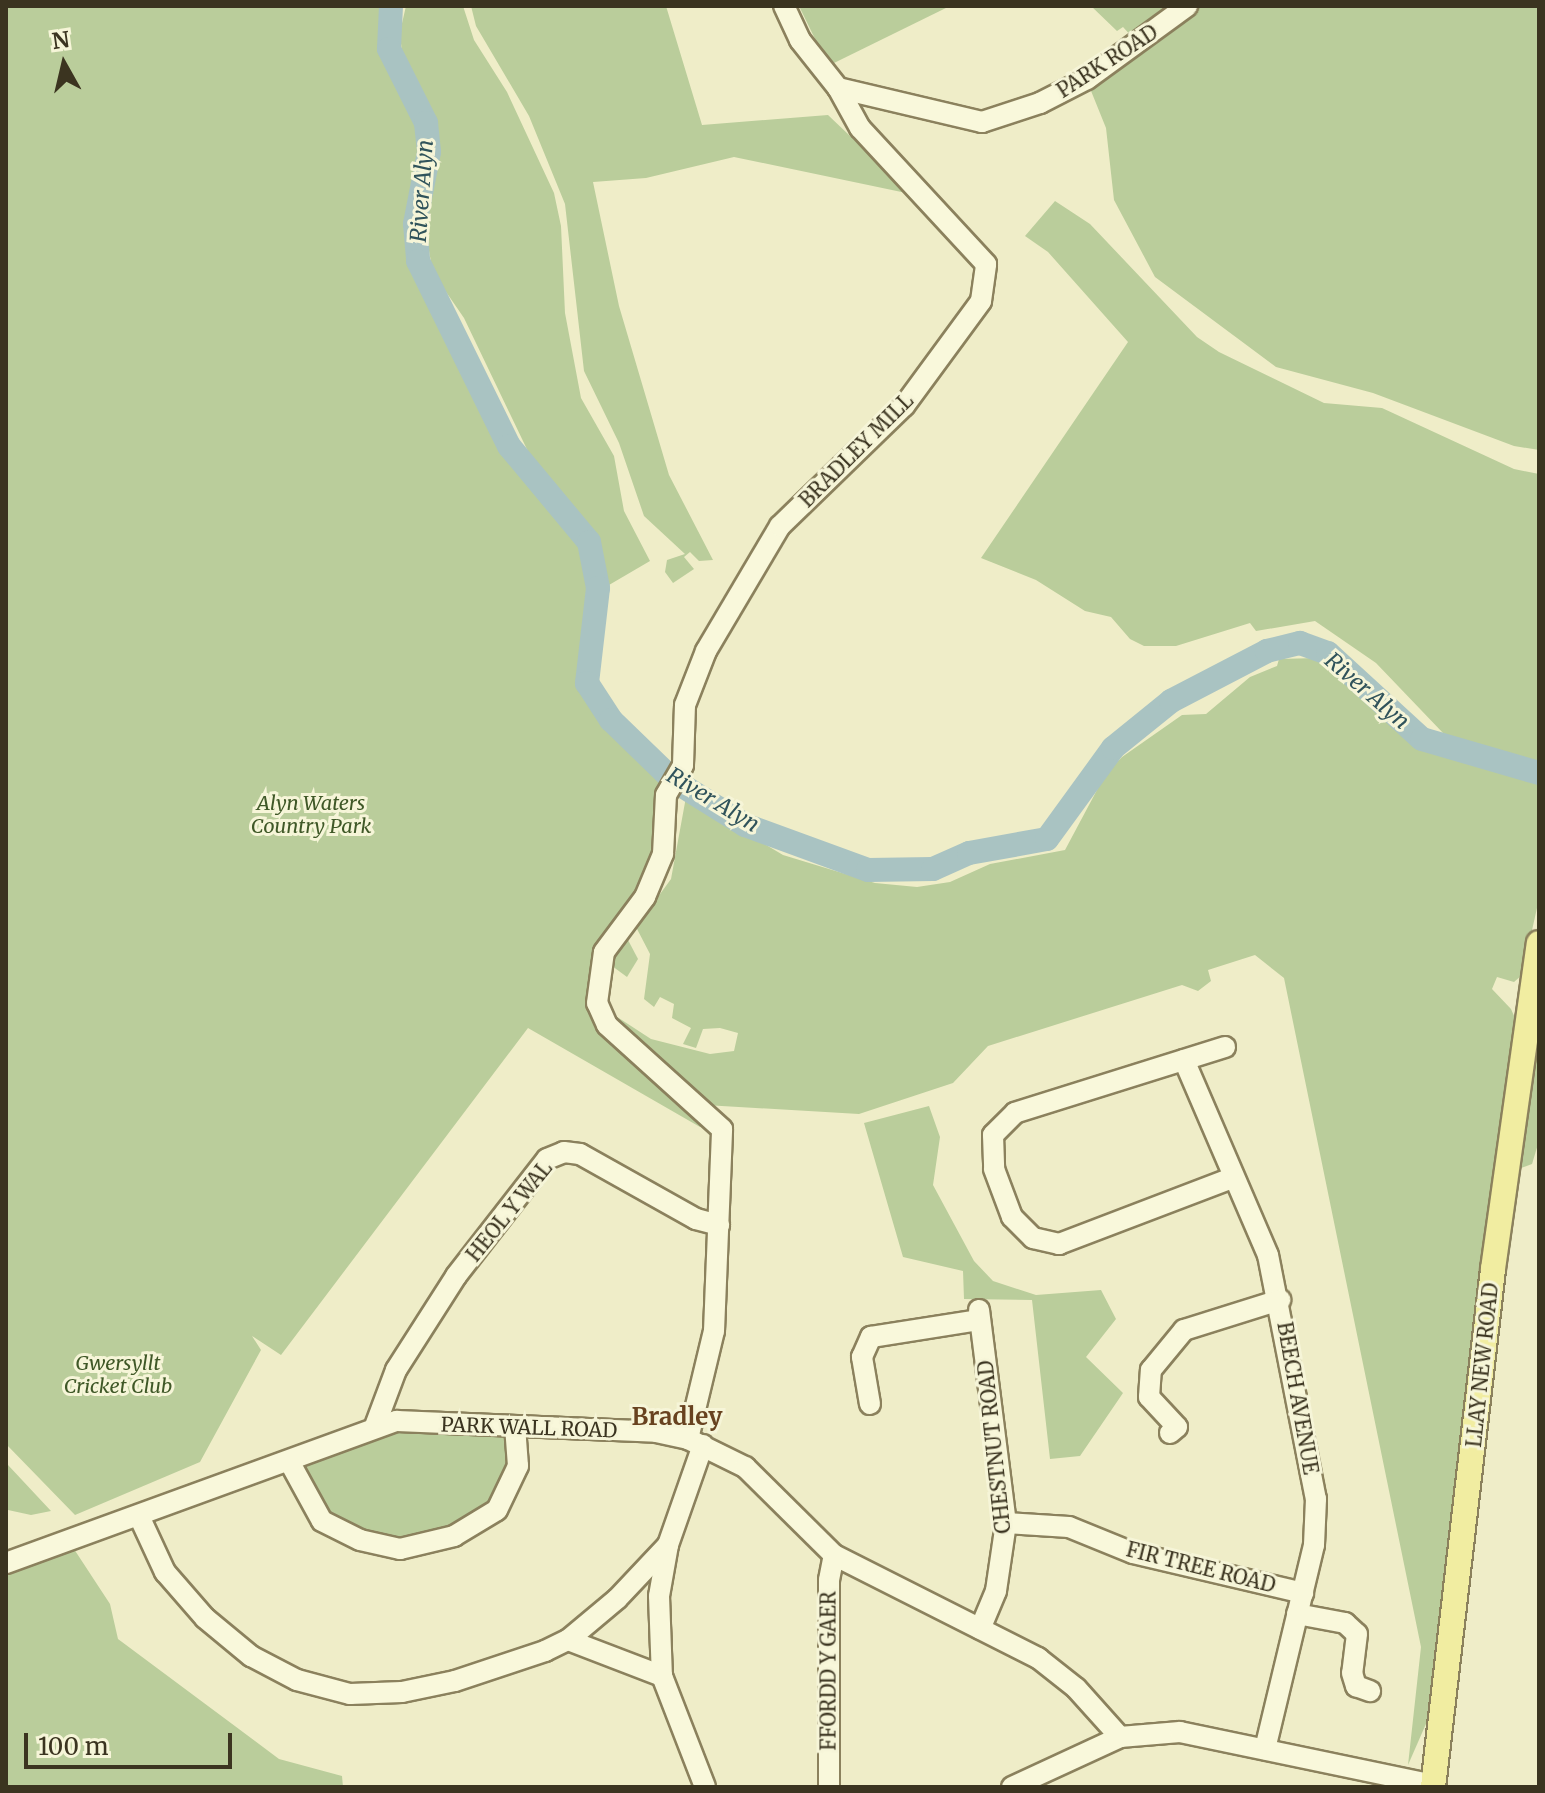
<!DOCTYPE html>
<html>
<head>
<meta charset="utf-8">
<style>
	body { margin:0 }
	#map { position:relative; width:1545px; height:1793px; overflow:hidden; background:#efedc8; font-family:Merriweather,serif }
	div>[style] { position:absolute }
	.green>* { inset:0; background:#bacd9b }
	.river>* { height:24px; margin:-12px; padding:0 12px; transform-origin:12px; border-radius:12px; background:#a9c3c2 }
	.roads { filter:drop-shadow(2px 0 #8b815d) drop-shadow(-2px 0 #8b815d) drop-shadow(0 2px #8b815d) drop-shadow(0 -2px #8b815d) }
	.minor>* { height:20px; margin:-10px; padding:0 10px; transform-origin:10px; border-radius:10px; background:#f9f8db }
	.major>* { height:24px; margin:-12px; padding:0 12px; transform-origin:12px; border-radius:12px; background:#f1eda1 }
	span { translate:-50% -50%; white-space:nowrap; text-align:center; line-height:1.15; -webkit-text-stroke:6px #f6f5d8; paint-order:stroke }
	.street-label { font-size:20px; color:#3b3420 }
	.park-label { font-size:20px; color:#3f5827; font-style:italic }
	.water-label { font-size:22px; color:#30535b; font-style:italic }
	.quarter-label { font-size:24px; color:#68421f; font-weight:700 }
	.frame { position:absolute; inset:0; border:8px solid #3b3420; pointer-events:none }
	.north { position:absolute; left:24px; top:24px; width:80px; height:80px; -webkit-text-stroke:6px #f6f5d8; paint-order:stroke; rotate:352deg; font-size:22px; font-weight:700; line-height:32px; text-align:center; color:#3b3420 }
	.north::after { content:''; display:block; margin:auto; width:28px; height:36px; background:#3b3420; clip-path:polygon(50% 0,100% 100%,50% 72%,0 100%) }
	.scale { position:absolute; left:24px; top:1733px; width:208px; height:36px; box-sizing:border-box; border:4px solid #3b3420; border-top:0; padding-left:10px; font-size:24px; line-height:28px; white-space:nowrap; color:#3b3420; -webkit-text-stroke:6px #f6f5d8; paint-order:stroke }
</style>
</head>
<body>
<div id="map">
	<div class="green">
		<div style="clip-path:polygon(6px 6px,392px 6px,389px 49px,426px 123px,429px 152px,415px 223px,418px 261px,509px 446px,589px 542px,598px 588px,587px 683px,611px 720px,673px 780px,660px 853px,588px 1005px,709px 1119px,700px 1127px,528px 1028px,281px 1355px,252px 1336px,261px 1350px,200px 1462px,75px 1515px,6px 1444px)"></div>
		<div style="clip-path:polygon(406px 6px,463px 6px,474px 40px,507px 92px,554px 193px,561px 226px,565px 313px,581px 398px,614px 456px,624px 511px,650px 561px,609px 585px,596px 539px,535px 466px,464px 318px,433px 273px,424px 223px,435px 125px,402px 54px,400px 32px)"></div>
		<div style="clip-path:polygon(471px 6px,666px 6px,702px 125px,828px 115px,911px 194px,734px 157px,646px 178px,593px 182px,619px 306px,669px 475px,713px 560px,699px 561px,690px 552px,684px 557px,694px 569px,673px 583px,665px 572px,667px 560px,685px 554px,644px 516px,619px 443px,584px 371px,565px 204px,529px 116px,476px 26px)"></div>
		<div style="clip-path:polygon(799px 6px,950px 6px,834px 63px,818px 45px)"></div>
		<div style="clip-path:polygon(1091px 6px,1539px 6px,1539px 450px,1514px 446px,1373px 393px,1276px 367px,1155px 277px,1114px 200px,1106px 128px,1085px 76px,1134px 39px,1123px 27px,1117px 31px)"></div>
		<div style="clip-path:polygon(1055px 201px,1090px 224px,1197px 337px,1219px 352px,1324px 403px,1382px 408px,1514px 469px,1539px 474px,1539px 764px,1478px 750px,1443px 733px,1376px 663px,1315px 621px,1256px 631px,1250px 623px,1176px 646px,1144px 646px,1130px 639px,1111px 617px,1085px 611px,1036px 580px,981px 558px,1128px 342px,1048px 252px,1025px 236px)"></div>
		<div style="clip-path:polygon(1317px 658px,1427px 749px,1539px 783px,1539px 899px,1522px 975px,1514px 982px,1497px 977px,1492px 989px,1511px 1009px,1518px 1025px,1429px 1717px,1408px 1765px,1421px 1647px,1284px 978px,1255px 955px,1208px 970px,1211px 981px,1198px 991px,1182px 985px,988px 1046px,953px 1083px,859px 1114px,705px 1105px,610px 1023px,608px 1011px,651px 1039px,710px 1054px,734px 1051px,738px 1033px,720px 1028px,703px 1029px,696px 1048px,683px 1044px,691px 1028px,672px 1018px,674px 1004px,660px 997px,654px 1007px,644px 999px,650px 954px,636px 927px,671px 879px,686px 797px,783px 855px,875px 883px,917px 887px,950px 882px,990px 864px,1065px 850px,1105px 775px,1122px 757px,1182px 715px,1206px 714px,1250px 677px,1277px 666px,1279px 659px)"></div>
		<div style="clip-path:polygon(628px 940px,638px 959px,627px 977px,608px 963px,617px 943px)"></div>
		<div style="clip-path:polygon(1539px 981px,1539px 1141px,1532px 1164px,1521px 1168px,1513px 1162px)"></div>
		<div style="clip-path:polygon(929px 1106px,940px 1137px,933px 1185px,974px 1261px,993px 1281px,1036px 1295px,1101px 1290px,1116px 1319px,1086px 1357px,1123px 1393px,1080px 1456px,1050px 1459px,1032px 1300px,964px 1299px,963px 1271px,903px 1257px,864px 1123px)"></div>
		<div style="clip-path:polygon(375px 1426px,515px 1426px,518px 1466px,497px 1510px,400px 1549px,322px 1521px,289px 1461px)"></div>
		<div style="clip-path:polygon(8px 1465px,51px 1511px,31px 1515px,8px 1510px,6px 1514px)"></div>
		<div style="clip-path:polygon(72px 1546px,110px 1604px,118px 1639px,279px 1759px,342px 1776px,343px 1787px,6px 1787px,6px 1565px)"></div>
	</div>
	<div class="river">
		<div style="left:391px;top:6px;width:43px;rotate:92.7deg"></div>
		<div style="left:389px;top:49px;width:83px;rotate:63.4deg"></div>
		<div style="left:426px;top:123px;width:29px;rotate:84deg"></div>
		<div style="left:429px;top:152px;width:73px;rotate:101deg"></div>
		<div style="left:415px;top:224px;width:37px;rotate:85deg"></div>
		<div style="left:418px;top:261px;width:206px;rotate:63.8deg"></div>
		<div style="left:509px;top:446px;width:125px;rotate:50.2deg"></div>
		<div style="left:589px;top:542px;width:47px;rotate:78.9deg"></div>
		<div style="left:598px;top:588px;width:96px;rotate:96.6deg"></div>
		<div style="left:587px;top:683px;width:44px;rotate:57deg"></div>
		<div style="left:611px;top:720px;width:86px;rotate:44.1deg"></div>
		<div style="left:673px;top:780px;width:85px;rotate:32deg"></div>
		<div style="left:745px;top:825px;width:131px;rotate:20.1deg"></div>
		<div style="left:868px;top:870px;width:65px;rotate:-0.9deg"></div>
		<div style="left:933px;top:869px;width:39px;rotate:-24deg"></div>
		<div style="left:969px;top:853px;width:79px;rotate:-10.2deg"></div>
		<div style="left:1047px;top:839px;width:112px;rotate:-54deg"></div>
		<div style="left:1113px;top:748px;width:75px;rotate:-39deg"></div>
		<div style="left:1171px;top:701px;width:108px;rotate:-27.5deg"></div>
		<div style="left:1267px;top:651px;width:34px;rotate:-14deg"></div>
		<div style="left:1300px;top:643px;width:30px;rotate:20deg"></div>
		<div style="left:1328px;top:653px;width:127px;rotate:42.5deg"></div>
		<div style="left:1422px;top:739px;width:122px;rotate:16.2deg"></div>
	</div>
	<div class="roads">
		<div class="minor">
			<div style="left:838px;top:88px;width:148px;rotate:13.3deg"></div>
			<div style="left:982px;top:122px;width:61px;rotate:-18.1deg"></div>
			<div style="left:1040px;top:103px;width:53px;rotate:-27.1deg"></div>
			<div style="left:1087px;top:79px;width:124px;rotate:-36.1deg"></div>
			<div style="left:1225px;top:1047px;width:220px;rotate:162.6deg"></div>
			<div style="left:1015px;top:1113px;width:31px;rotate:135deg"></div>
			<div style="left:993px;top:1135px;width:34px;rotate:88deg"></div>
			<div style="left:994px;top:1169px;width:51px;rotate:69.4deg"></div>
			<div style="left:1012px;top:1217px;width:30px;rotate:45deg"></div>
			<div style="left:1033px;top:1238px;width:27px;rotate:13deg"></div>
			<div style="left:1059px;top:1244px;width:187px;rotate:-20.9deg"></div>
			<div style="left:1184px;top:1060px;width:212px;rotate:66.7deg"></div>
			<div style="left:1268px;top:1255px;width:249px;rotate:78.9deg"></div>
			<div style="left:1316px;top:1499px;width:46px;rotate:92.5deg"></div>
			<div style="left:1314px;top:1545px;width:210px;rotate:103.5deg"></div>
			<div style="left:979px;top:1310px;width:215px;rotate:82.8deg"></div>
			<div style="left:1006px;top:1523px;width:69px;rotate:98.4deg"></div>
			<div style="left:996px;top:1591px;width:41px;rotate:112.8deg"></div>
			<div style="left:870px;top:1404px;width:48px;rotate:-99.7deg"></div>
			<div style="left:862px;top:1357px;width:22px;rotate:-66deg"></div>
			<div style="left:871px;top:1337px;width:110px;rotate:-8.9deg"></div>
			<div style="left:375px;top:1426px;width:60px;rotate:-69.4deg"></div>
			<div style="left:396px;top:1370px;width:112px;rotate:-57.4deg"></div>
			<div style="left:456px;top:1276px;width:148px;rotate:-52.1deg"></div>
			<div style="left:547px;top:1159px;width:18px;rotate:-22deg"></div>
			<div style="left:564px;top:1152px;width:16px;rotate:7deg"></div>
			<div style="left:580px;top:1154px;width:133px;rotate:29.3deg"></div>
			<div style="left:696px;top:1219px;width:24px;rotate:15deg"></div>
			<div style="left:1170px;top:1433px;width:9px;rotate:-41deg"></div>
			<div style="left:1177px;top:1427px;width:41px;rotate:-133deg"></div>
			<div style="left:1149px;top:1397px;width:27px;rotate:-86deg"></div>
			<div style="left:1151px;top:1370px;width:52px;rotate:-50.5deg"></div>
			<div style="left:1184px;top:1330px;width:101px;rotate:-17.4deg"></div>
			<div style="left:688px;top:1439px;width:111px;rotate:-76.5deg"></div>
			<div style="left:714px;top:1331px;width:202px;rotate:-87.7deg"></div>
			<div style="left:722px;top:1129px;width:155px;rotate:-137.9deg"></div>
			<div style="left:607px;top:1025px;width:24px;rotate:-114deg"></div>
			<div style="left:597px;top:1003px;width:51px;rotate:-82.2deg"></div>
			<div style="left:604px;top:952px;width:69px;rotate:-53.3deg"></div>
			<div style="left:645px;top:897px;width:47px;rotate:-67.3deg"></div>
			<div style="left:663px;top:854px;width:59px;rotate:-87.1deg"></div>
			<div style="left:666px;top:795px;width:34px;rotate:-60deg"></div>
			<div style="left:683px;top:765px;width:60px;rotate:-88.1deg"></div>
			<div style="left:685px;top:705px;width:58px;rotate:-68.7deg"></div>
			<div style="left:706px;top:651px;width:145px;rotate:-59.4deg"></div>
			<div style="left:780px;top:526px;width:173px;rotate:-44.1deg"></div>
			<div style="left:904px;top:406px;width:130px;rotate:-53.7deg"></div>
			<div style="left:981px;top:301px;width:37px;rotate:-82deg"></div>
			<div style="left:986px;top:264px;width:185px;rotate:-132.8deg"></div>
			<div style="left:860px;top:128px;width:46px;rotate:-118.8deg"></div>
			<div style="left:838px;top:88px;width:61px;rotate:-128.4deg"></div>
			<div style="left:800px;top:40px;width:38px;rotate:-115deg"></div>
			<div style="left:703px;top:1445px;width:106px;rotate:109.3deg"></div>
			<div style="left:668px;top:1545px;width:52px;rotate:100deg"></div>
			<div style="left:659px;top:1596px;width:80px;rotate:87.9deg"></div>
			<div style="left:662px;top:1676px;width:119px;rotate:68.8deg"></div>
			<div style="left:289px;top:1461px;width:68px;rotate:61.2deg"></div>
			<div style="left:322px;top:1521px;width:42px;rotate:26.6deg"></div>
			<div style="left:360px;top:1540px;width:41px;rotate:12.7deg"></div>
			<div style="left:400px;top:1549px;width:56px;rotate:-13.5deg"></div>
			<div style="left:454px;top:1536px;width:50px;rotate:-31.2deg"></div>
			<div style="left:497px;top:1510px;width:49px;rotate:-64.5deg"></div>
			<div style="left:518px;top:1466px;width:40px;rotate:-94.3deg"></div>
			<div style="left:139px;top:1516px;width:62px;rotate:65.1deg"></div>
			<div style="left:165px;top:1572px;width:61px;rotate:49deg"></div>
			<div style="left:205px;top:1618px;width:60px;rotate:39.6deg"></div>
			<div style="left:251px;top:1656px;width:52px;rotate:27.6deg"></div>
			<div style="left:297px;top:1680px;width:55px;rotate:14.8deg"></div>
			<div style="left:350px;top:1694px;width:52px;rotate:-2.2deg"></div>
			<div style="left:402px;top:1692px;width:54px;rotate:-11.7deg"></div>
			<div style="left:455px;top:1681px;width:95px;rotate:-18.4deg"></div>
			<div style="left:545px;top:1651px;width:25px;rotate:-26deg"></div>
			<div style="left:568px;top:1640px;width:64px;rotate:-39.9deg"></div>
			<div style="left:617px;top:1599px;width:74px;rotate:-46.6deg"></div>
			<div style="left:1006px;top:1523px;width:63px;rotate:3.6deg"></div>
			<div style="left:1069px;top:1527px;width:69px;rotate:22.1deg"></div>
			<div style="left:1133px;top:1553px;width:175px;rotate:13.2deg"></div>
			<div style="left:6px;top:1563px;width:416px;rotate:-20deg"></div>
			<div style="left:397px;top:1421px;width:259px;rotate:2.4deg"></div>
			<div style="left:656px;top:1432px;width:33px;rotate:12deg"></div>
			<div style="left:688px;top:1439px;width:64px;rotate:26.2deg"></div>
			<div style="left:745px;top:1467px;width:125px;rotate:44.7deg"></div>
			<div style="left:834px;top:1555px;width:229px;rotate:26.8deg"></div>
			<div style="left:1038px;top:1658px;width:48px;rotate:38.3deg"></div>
			<div style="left:1076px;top:1688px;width:66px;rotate:48.1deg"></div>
			<div style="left:1297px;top:1614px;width:49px;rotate:10.6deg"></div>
			<div style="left:1345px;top:1623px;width:16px;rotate:43deg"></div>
			<div style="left:1357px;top:1634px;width:39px;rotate:97deg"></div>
			<div style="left:1352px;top:1673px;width:14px;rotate:73deg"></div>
			<div style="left:1356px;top:1686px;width:15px;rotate:20deg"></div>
			<div style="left:568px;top:1640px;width:101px;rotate:21deg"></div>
			<div style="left:829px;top:1787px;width:207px;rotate:-90deg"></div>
			<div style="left:829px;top:1580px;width:25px;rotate:-79deg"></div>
			<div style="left:1012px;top:1787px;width:119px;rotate:-24.8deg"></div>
			<div style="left:1120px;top:1737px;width:60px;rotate:-4.8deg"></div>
			<div style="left:1180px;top:1732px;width:258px;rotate:11.8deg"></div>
		</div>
		<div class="major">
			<div style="left:1433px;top:1787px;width:521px;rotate:-83.39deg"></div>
			<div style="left:1493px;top:1269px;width:329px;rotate:-82deg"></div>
		</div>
	</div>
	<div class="street-label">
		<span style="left:1107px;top:61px;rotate:-33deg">PARK ROAD</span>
		<span style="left:856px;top:450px;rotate:-45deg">BRADLEY MILL</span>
		<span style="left:509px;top:1211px;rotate:-51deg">HEOL Y WAL</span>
		<span style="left:1482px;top:1365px;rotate:-84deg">LLAY NEW ROAD</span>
		<span style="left:1298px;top:1398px;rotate:80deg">BEECH AVENUE</span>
		<span style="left:529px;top:1427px;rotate:2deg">PARK WALL ROAD</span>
		<span style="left:994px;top:1447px;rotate:-96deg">CHESTNUT ROAD</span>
		<span style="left:1201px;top:1567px;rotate:14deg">FIR TREE ROAD</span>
		<span style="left:828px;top:1671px;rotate:-90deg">FFORDD Y GAER</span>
	</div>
	<div class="park-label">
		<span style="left:311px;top:814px">Alyn Waters<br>Country Park</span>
		<span style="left:118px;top:1374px">Gwersyllt<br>Cricket Club</span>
	</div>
	<div class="water-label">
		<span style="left:422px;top:191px;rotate:-86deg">River Alyn</span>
		<span style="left:1367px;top:691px;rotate:41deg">River Alyn</span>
		<span style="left:713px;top:800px;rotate:31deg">River Alyn</span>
	</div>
	<div class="quarter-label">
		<span style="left:677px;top:1417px">Bradley</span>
	</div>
	<div class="frame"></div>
	<div class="north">N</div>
	<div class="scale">100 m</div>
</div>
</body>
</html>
